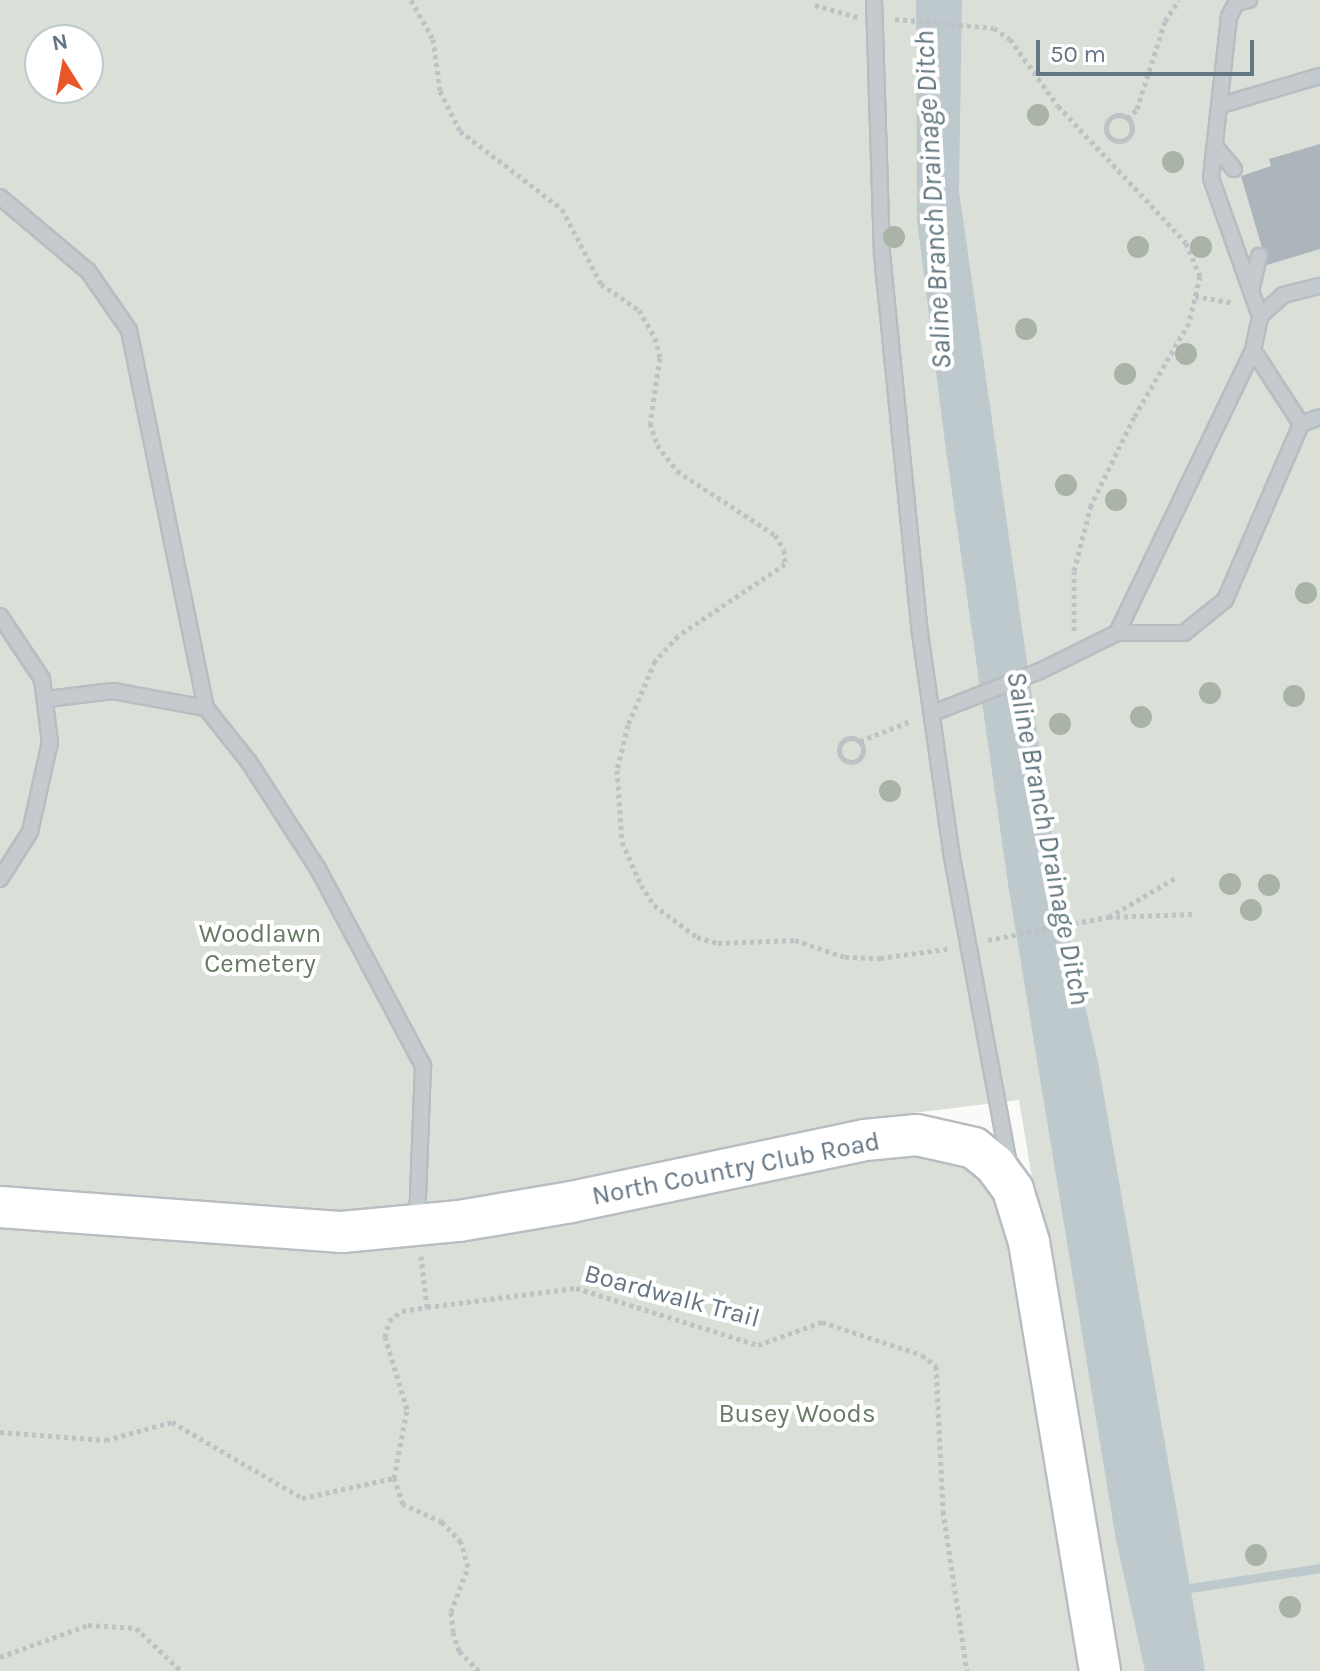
<!DOCTYPE html>
<html>
<head>
<meta charset="utf-8">
<style>
	body { margin:0 }
	#map { position:relative; width:1320px; height:1671px; overflow:hidden; background:#fafaf8; font-family:Karla,sans-serif }
	div>[style] { position:absolute }
	.green>* { inset:0; background:#dae0d7 }
	.water>* { inset:0; background:#bec9ce }
	.stream>* { height:9px; margin:-4.5px; padding:0 4.5px; transform-origin:4.5px; border-radius:4.5px; background:#bec9ce }
	.building>* { inset:0; background:#acb5bb }
	.path>* { height:5px; margin-top:-2.5px; transform-origin:0; background:repeating-linear-gradient(90deg,#bfc2c5 0 4px,transparent 0 8px) }
	.path>.ring { margin:-2.5px; padding:0; box-sizing:content-box; background:none; border:5px solid #bfc2c5; border-radius:50% }
	.roads { filter:drop-shadow(2px 0 #b8bdc2) drop-shadow(-2px 0 #b8bdc2) drop-shadow(0 2px #b8bdc2) drop-shadow(0 -2px #b8bdc2) }
	.lane>* { height:14px; margin:-7px; padding:0 7px; transform-origin:7px; border-radius:7px; background:#c5cace }
	.secondary>* { height:40px; margin:-20px; padding:0 20px; transform-origin:20px; border-radius:20px; background:#fff }
	.trees>* { width:22px; height:22px; margin:-11px; border-radius:50%; background:#a9b4a6 }
	span { translate:-50% -50%; white-space:nowrap; text-align:center; line-height:1.15; -webkit-text-stroke:8px #fff; paint-order:stroke }
	.park-label { font-size:26px; color:#677b63 }
	.street-label { font-size:26px; color:#647584 }
	.water-label { font-size:28px; color:#5f757d; font-style:italic }
	.north { position:absolute; left:24px; top:24px; width:80px; height:80px; box-sizing:border-box; background:#fff; border:2px solid #c1c8ce; border-radius:50%; rotate:349deg; font-size:22px; font-weight:700; line-height:32px; text-align:center; color:#647584 }
	.north::after { content:''; display:block; margin:auto; width:28px; height:36px; background:#e95728; clip-path:polygon(50% 0,100% 100%,50% 72%,0 100%) }
	.scale { position:absolute; left:1036px; top:40px; width:218px; height:36px; box-sizing:border-box; border:4px solid #647584; border-top:0; padding-left:10px; font-size:24px; line-height:28px; white-space:nowrap; color:#647584; -webkit-text-stroke:6px #fff; paint-order:stroke }
</style>
</head>
<body>
<div id="map">
	<div class="green">
		<div style="clip-path:polygon(evenodd,0 0,1320px 0,1320px 1671px,1114px 1671px,1019px 1100px,881px 1117px,514px 1193px,333px 1214px,0 1191px,0 0,40px 40px,88px 40px,88px 88px,40px 88px,40px 40px)"></div>
		<div style="clip-path:polygon(865px 1140px,995px 1165px,1100px 1671px,0 1671px,0 1207px,342px 1232px)"></div>
	</div>
	<div class="water">
		<div style="clip-path:polygon(916px 0,962px 0,959px 191px,1037px 732px,1063px 910px,1098px 1062px,1205px 1671px,1145px 1671px,1116px 1540px,1008px 884px,945px 443px,917px 220px)"></div>
	</div>
	<div class="stream">
		<div style="left:1183px;top:1589px;width:139px;rotate:-8.7deg"></div>
	</div>
	<div class="building">
		<div style="clip-path:polygon(1320px 144px,1320px 249px,1267px 265px,1241px 176px,1271px 166px,1269px 159px)"></div>
	</div>
	<div class="path">
		<div style="left:411px;top:0;width:45px;rotate:60.6deg"></div>
		<div style="left:433px;top:39px;width:52px;rotate:82.3deg"></div>
		<div style="left:440px;top:91px;width:45px;rotate:63.4deg"></div>
		<div style="left:460px;top:131px;width:128px;rotate:37.4deg"></div>
		<div style="left:562px;top:209px;width:85px;rotate:62.5deg"></div>
		<div style="left:601px;top:284px;width:46px;rotate:34.4deg"></div>
		<div style="left:639px;top:310px;width:32px;rotate:60deg"></div>
		<div style="left:655px;top:338px;width:21px;rotate:76deg"></div>
		<div style="left:660px;top:358px;width:66px;rotate:98.7deg"></div>
		<div style="left:650px;top:423px;width:23px;rotate:72deg"></div>
		<div style="left:657px;top:445px;width:33px;rotate:52deg"></div>
		<div style="left:677px;top:471px;width:117px;rotate:33.1deg"></div>
		<div style="left:775px;top:535px;width:17px;rotate:59deg"></div>
		<div style="left:784px;top:550px;width:14px;rotate:86deg"></div>
		<div style="left:785px;top:564px;width:129px;rotate:146.1deg"></div>
		<div style="left:678px;top:636px;width:34px;rotate:133deg"></div>
		<div style="left:655px;top:661px;width:69px;rotate:112.9deg"></div>
		<div style="left:628px;top:725px;width:46px;rotate:103.7deg"></div>
		<div style="left:617px;top:770px;width:72px;rotate:86deg"></div>
		<div style="left:622px;top:842px;width:47px;rotate:66.2deg"></div>
		<div style="left:641px;top:885px;width:24px;rotate:57deg"></div>
		<div style="left:654px;top:905px;width:54px;rotate:36.7deg"></div>
		<div style="left:697px;top:937px;width:22px;rotate:16deg"></div>
		<div style="left:718px;top:943px;width:77px;rotate:-2.2deg"></div>
		<div style="left:795px;top:940px;width:53px;rotate:18.8deg"></div>
		<div style="left:845px;top:957px;width:35px;rotate:2deg"></div>
		<div style="left:880px;top:958px;width:68px;rotate:-7.7deg"></div>
		<div style="left:815px;top:5px;width:44px;rotate:15.9deg"></div>
		<div style="left:895px;top:19px;width:99px;rotate:5.2deg"></div>
		<div style="left:994px;top:28px;width:19px;rotate:35deg"></div>
		<div style="left:1010px;top:39px;width:82px;rotate:54.4deg"></div>
		<div style="left:1058px;top:106px;width:187px;rotate:46.9deg"></div>
		<div style="left:1186px;top:243px;width:36px;rotate:67deg"></div>
		<div style="left:1200px;top:276px;width:48px;rotate:103.2deg"></div>
		<div style="left:1189px;top:323px;width:109px;rotate:120.3deg"></div>
		<div style="left:1134px;top:417px;width:98px;rotate:116deg"></div>
		<div style="left:1091px;top:505px;width:68px;rotate:104.4deg"></div>
		<div style="left:1074px;top:571px;width:61px;rotate:90deg"></div>
		<div class="ring" style="left:1106px;top:115px;width:21px;height:21px"></div>
		<div style="left:1128px;top:119px;width:13px;rotate:-48deg"></div>
		<div style="left:1137px;top:109px;width:92px;rotate:-72.3deg"></div>
		<div style="left:1165px;top:21px;width:25px;rotate:-56deg"></div>
		<div style="left:1195px;top:296px;width:39px;rotate:10deg"></div>
		<div class="ring" style="left:839px;top:738px;width:19px;height:19px"></div>
		<div style="left:860px;top:741px;width:55px;rotate:-21.4deg"></div>
		<div style="left:1109px;top:917px;width:79px;rotate:-30.5deg"></div>
		<div style="left:988px;top:940px;width:122px;rotate:-10.9deg"></div>
		<div style="left:1108px;top:917px;width:85px;rotate:-2deg"></div>
		<div style="left:421px;top:1256px;width:51px;rotate:83.3deg"></div>
		<div style="left:0;top:1432px;width:106px;rotate:4.3deg"></div>
		<div style="left:106px;top:1440px;width:68px;rotate:-15.3deg"></div>
		<div style="left:172px;top:1422px;width:151px;rotate:30.3deg"></div>
		<div style="left:302px;top:1498px;width:94px;rotate:-12.3deg"></div>
		<div style="left:0;top:1657px;width:94px;rotate:-20deg"></div>
		<div style="left:88px;top:1625px;width:48px;rotate:3.6deg"></div>
		<div style="left:136px;top:1628px;width:62px;rotate:43.7deg"></div>
		<div style="left:479px;top:1671px;width:28px;rotate:-135deg"></div>
		<div style="left:459px;top:1651px;width:20px;rotate:-108deg"></div>
		<div style="left:453px;top:1632px;width:20px;rotate:-96deg"></div>
		<div style="left:451px;top:1612px;width:48px;rotate:-69.3deg"></div>
		<div style="left:468px;top:1567px;width:26px;rotate:-106deg"></div>
		<div style="left:461px;top:1542px;width:28px;rotate:-134deg"></div>
		<div style="left:442px;top:1522px;width:43px;rotate:-155.2deg"></div>
		<div style="left:403px;top:1504px;width:28px;rotate:-109deg"></div>
		<div style="left:394px;top:1478px;width:70px;rotate:-79.3deg"></div>
		<div style="left:407px;top:1409px;width:75px;rotate:-107deg"></div>
		<div style="left:385px;top:1337px;width:16px;rotate:-76deg"></div>
		<div style="left:389px;top:1321px;width:16px;rotate:-38deg"></div>
		<div style="left:402px;top:1311px;width:25px;rotate:-9deg"></div>
		<div style="left:427px;top:1307px;width:150px;rotate:-7.3deg"></div>
		<div style="left:576px;top:1288px;width:191px;rotate:17.4deg"></div>
		<div style="left:758px;top:1345px;width:68px;rotate:-19.8deg"></div>
		<div style="left:822px;top:1322px;width:105px;rotate:18.3deg"></div>
		<div style="left:922px;top:1355px;width:18px;rotate:38deg"></div>
		<div style="left:936px;top:1366px;width:145px;rotate:87.2deg"></div>
		<div style="left:943px;top:1511px;width:162px;rotate:81.5deg"></div>
	</div>
	<div class="roads">
		<div class="lane">
			<div style="left:874px;top:0;width:254px;rotate:88.2deg"></div>
			<div style="left:882px;top:254px;width:381px;rotate:84.3deg"></div>
			<div style="left:920px;top:633px;width:226px;rotate:81.9deg"></div>
			<div style="left:952px;top:857px;width:314px;rotate:79.5deg"></div>
			<div style="left:1249px;top:0;width:13px;rotate:167deg"></div>
			<div style="left:1236px;top:3px;width:16px;rotate:117deg"></div>
			<div style="left:1229px;top:17px;width:162px;rotate:96.4deg"></div>
			<div style="left:1211px;top:178px;width:146px;rotate:70.5deg"></div>
			<div style="left:1221px;top:105px;width:103px;rotate:-16.3deg"></div>
			<div style="left:1218px;top:150px;width:25px;rotate:50deg"></div>
			<div style="left:0;top:197px;width:115px;rotate:40.1deg"></div>
			<div style="left:88px;top:271px;width:72px;rotate:55.2deg"></div>
			<div style="left:129px;top:330px;width:386px;rotate:78.5deg"></div>
			<div style="left:1252px;top:287px;width:32px;rotate:-77deg"></div>
			<div style="left:1253px;top:350px;width:88px;rotate:57deg"></div>
			<div style="left:0;top:616px;width:76px;rotate:56.3deg"></div>
			<div style="left:42px;top:679px;width:64px;rotate:82.8deg"></div>
			<div style="left:50px;top:742px;width:92px;rotate:102.5deg"></div>
			<div style="left:30px;top:832px;width:56px;rotate:122.6deg"></div>
			<div style="left:1117px;top:633px;width:314px;rotate:-64.3deg"></div>
			<div style="left:1253px;top:350px;width:35px;rotate:-78deg"></div>
			<div style="left:1260px;top:316px;width:31px;rotate:-42deg"></div>
			<div style="left:1283px;top:295px;width:38px;rotate:-14deg"></div>
			<div style="left:47px;top:699px;width:66px;rotate:-6.9deg"></div>
			<div style="left:113px;top:691px;width:95px;rotate:10.4deg"></div>
			<div style="left:206px;top:708px;width:69px;rotate:51.5deg"></div>
			<div style="left:249px;top:762px;width:127px;rotate:57.2deg"></div>
			<div style="left:318px;top:869px;width:223px;rotate:61.9deg"></div>
			<div style="left:423px;top:1066px;width:158px;rotate:92.2deg"></div>
			<div style="left:933px;top:713px;width:115px;rotate:-21.4deg"></div>
			<div style="left:1040px;top:671px;width:86px;rotate:-26.3deg"></div>
			<div style="left:1117px;top:633px;width:67px"></div>
			<div style="left:1184px;top:633px;width:53px;rotate:-38.8deg"></div>
			<div style="left:1225px;top:600px;width:192px;rotate:-66.6deg"></div>
			<div style="left:1301px;top:424px;width:20px;rotate:-20deg"></div>
		</div>
		<div class="secondary">
			<div style="left:0;top:1207px;width:343px;rotate:4.2deg"></div>
			<div style="left:342px;top:1232px;width:118px;rotate:-5.4deg"></div>
			<div style="left:459px;top:1221px;width:114px;rotate:-9.6deg"></div>
			<div style="left:571px;top:1202px;width:300px;rotate:-11.9deg"></div>
			<div style="left:865px;top:1140px;width:52px;rotate:-5.5deg"></div>
			<div style="left:917px;top:1135px;width:58px;rotate:12.8deg"></div>
			<div style="left:974px;top:1148px;width:27px;rotate:39deg"></div>
			<div style="left:995px;top:1165px;width:31px;rotate:54deg"></div>
			<div style="left:1013px;top:1190px;width:54px;rotate:72.9deg"></div>
			<div style="left:1029px;top:1242px;width:435px;rotate:80.6deg"></div>
		</div>
	</div>
	<div class="trees">
		<div style="left:1038px;top:115px"></div>
		<div style="left:1173px;top:162px"></div>
		<div style="left:894px;top:237px"></div>
		<div style="left:1138px;top:247px"></div>
		<div style="left:1201px;top:247px"></div>
		<div style="left:1026px;top:329px"></div>
		<div style="left:1186px;top:354px"></div>
		<div style="left:1125px;top:374px"></div>
		<div style="left:1066px;top:485px"></div>
		<div style="left:1116px;top:500px"></div>
		<div style="left:1306px;top:593px"></div>
		<div style="left:1210px;top:693px"></div>
		<div style="left:1294px;top:696px"></div>
		<div style="left:1141px;top:717px"></div>
		<div style="left:1060px;top:724px"></div>
		<div style="left:890px;top:791px"></div>
		<div style="left:1230px;top:884px"></div>
		<div style="left:1269px;top:885px"></div>
		<div style="left:1251px;top:910px"></div>
		<div style="left:1256px;top:1555px"></div>
		<div style="left:1290px;top:1607px"></div>
	</div>
	<div class="park-label">
		<span style="left:260px;top:949px">Woodlawn<br>Cemetery</span>
		<span style="left:797px;top:1414px">Busey Woods</span>
	</div>
	<div class="street-label">
		<span style="left:736px;top:1169px;rotate:-11deg">North Country Club Road</span>
		<span style="left:672px;top:1296px;rotate:15deg">Boardwalk Trail</span>
	</div>
	<div class="water-label">
		<span style="left:933px;top:200px;rotate:-93deg">Saline Branch Drainage Ditch</span>
		<span style="left:1048px;top:838px;rotate:79deg">Saline Branch Drainage Ditch</span>
	</div>
	<div class="north">N</div>
	<div class="scale">50 m</div>
</div>
</body>
</html>
